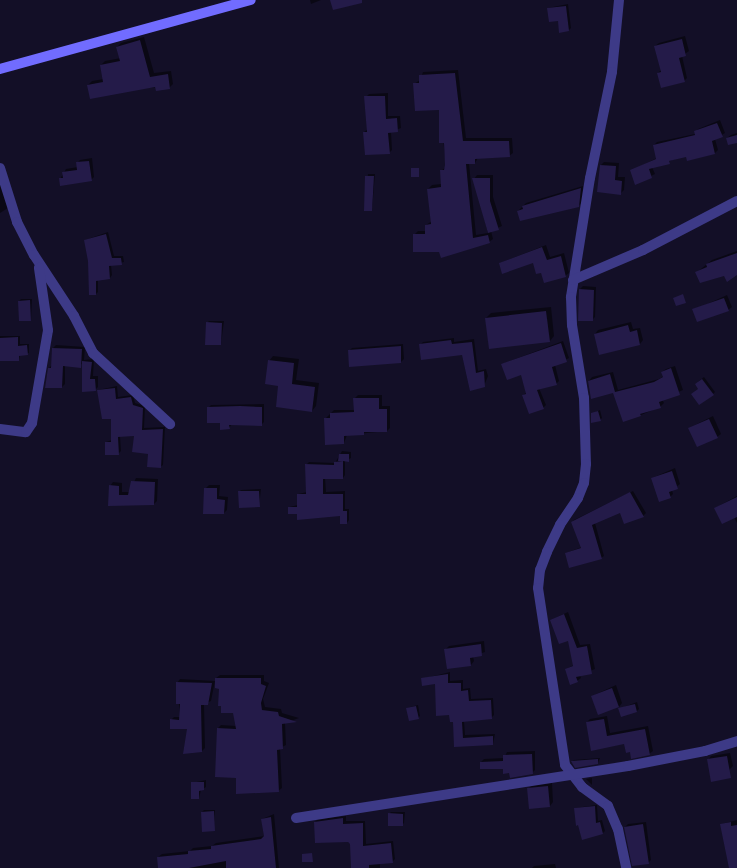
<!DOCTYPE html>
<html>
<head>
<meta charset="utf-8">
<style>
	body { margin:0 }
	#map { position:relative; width:737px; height:868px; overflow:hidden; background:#130f27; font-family:"PT Sans",sans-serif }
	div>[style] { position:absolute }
	.shadow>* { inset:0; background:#0007 }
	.building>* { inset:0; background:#241b49 }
	.street>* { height:10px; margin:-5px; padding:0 5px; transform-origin:5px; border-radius:5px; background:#3d3a87 }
	.secondary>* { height:10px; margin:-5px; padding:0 5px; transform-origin:5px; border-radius:5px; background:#716cff }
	span { translate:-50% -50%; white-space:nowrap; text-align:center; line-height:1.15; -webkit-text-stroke:4px #130f27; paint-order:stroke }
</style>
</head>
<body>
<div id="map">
	<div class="shadow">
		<div style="clip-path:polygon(310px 0,321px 0,311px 4px)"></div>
		<div style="clip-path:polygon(568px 4px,571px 28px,569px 30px,548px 8px)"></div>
		<div style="clip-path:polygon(685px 36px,689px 51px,682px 56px,687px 78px,684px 81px,658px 73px,661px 70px,655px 46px,659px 43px)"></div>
		<div style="clip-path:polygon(144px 37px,154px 73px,171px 71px,173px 84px,169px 88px,88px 85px,92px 81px,104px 79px,101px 65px,105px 61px,121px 58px,117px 47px,121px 43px)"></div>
		<div style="clip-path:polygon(458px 70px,466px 138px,512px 138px,513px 153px,509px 156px,478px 158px,475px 163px,469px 163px,476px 235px,488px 233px,474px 179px,477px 175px,493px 175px,493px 197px,502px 226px,491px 231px,493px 239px,489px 242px,439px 251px,414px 235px,418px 231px,426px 231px,426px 225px,432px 221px,428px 189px,432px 185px,441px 184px,441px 171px,446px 167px,440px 109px,414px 84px,420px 80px,423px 72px)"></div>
		<div style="clip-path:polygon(388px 93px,388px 116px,400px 116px,401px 128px,391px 132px,392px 150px,389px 153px,364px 132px,368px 129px,366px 97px,369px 94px)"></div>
		<div style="clip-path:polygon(720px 120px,725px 133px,715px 139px,718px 150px,715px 153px,687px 159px,687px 155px,652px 167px,655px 174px,636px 183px,631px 171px,657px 158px,654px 145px,657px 142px,695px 134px,698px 129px)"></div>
		<div style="clip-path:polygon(737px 133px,737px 142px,727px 138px,731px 135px)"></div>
		<div style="clip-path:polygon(92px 158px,94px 177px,91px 180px,60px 179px,66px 169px,78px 167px,77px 163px,80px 160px)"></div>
		<div style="clip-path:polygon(604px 162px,619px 163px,618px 177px,625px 177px,624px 190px,620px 194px,598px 191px,601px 165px)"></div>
		<div style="clip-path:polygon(368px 174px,375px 174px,372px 210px,365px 210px)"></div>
		<div style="clip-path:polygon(0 183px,8px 208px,0 213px)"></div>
		<div style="clip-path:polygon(583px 186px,582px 203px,578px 206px,518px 211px,526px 203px)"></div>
		<div style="clip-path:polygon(108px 232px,114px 256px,123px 256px,124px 262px,111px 265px,112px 275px,110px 278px,98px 280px,98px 292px,96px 294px,85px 240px)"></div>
		<div style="clip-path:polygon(546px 245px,550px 257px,564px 253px,569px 273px,565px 276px,542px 271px,534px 262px,500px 263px)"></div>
		<div style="clip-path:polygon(737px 251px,737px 274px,696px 273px,712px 260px)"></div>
		<div style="clip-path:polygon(583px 286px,596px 287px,595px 317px,592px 320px,580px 289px)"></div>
		<div style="clip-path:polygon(727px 295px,732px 307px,728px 310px,694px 310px)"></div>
		<div style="clip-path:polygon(21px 299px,32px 299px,31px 320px,19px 301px)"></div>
		<div style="clip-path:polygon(551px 307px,554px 336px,550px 341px,486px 318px,491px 313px)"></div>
		<div style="clip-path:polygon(209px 321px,224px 321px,221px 344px,207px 323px)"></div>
		<div style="clip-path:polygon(631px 322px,633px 329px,640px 328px,643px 340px,640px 344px,600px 354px,595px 334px,598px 330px)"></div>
		<div style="clip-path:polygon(0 336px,20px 336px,20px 344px,29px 344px,29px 353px,20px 355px,19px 360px,0 360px)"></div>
		<div style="clip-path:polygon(454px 338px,454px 342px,474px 339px,478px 371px,486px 369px,488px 376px,484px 386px,463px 354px,420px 345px,423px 342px)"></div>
		<div style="clip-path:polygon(563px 341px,569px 358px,555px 365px,559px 381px,556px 384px,539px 388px,546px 405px,543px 408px,523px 395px,526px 393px,522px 374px,502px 364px)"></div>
		<div style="clip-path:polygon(403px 344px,404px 359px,401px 362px,349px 351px,352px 348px)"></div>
		<div style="clip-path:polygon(56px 345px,85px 347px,84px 360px,94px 359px,93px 376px,98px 376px,98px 387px,95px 390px,83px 364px,65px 366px,65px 384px,62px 387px,49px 368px,52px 365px,53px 348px)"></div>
		<div style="clip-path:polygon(273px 356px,299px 359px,296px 380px,319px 383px,316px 406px,312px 411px,279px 385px,269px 361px)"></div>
		<div style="clip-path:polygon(675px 366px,683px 390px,662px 399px,664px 403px,660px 407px,641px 415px,614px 392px,589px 381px,592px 377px,613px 372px,618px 390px,659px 379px,664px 376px,662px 372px,666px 369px)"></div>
		<div style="clip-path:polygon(704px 377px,715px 392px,713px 394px,700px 389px,698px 382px)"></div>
		<div style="clip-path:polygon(117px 386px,118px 397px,133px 395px,135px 403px,145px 406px,144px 428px,165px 427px,163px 465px,160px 467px,135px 435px,120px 436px,121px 451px,118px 454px,106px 442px,112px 440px,112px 418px,98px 390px)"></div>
		<div style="clip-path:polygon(358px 395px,382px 395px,382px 406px,390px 406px,390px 428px,387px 431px,347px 435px,344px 443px,325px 419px,334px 410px,355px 410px,354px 399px)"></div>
		<div style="clip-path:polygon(264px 404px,264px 422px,261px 425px,232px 424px,229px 428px,208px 408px,211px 405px)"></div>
		<div style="clip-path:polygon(600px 410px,602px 418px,600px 420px,592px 414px)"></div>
		<div style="clip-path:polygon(713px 416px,721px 434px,717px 437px,689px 428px)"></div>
		<div style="clip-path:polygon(342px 451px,351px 452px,351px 458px,345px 461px,345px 475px,343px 478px,325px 478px,326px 492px,345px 491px,345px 509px,349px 509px,349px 520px,347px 523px,341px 515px,298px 513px,289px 507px,298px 505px,298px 494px,307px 492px,306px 465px,309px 462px,335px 463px)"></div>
		<div style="clip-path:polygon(675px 468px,680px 484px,672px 490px,673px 494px,670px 497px,652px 478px)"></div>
		<div style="clip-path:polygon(136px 478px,158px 479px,157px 501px,154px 504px,109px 505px,110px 486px,113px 482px,122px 483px,122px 492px,129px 492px)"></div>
		<div style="clip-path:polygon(209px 485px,220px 485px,219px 496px,228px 497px,227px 510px,224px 513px,205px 489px)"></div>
		<div style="clip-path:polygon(261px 489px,259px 506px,239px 492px,241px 490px)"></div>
		<div style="clip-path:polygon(633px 491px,646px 513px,643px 516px,620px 512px,595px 523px,604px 556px,601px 558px,566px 553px,582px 547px,572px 522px,574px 520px)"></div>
		<div style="clip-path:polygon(737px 496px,737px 523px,734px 517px,715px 508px)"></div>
		<div style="clip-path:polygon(568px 612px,580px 645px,590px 644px,595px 669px,580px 675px,581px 678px,577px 681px,566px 669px,574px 665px,569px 640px,551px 620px)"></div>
		<div style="clip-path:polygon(484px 641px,485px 652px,473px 656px,474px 661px,471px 665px,446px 649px,449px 646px)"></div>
		<div style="clip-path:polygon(450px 672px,450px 681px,463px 680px,463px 689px,470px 688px,471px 699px,493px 698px,494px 715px,491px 718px,464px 721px,465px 735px,495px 734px,493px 744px,455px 746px,454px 721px,436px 683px,422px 679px)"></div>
		<div style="clip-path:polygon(220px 675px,264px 675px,264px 681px,269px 683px,263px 699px,265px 707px,281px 709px,282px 713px,299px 718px,285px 723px,286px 745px,280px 748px,282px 788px,278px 791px,218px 728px,221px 725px,236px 726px,234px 712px,220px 688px,216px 687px,216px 678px)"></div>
		<div style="clip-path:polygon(180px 679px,215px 681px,211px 701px,204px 704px,205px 748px,202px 751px,189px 728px,171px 720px,174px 717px,180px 717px,177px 683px)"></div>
		<div style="clip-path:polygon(616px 685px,622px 703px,619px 707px,592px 696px)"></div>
		<div style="clip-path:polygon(637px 702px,639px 709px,637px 711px,619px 709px)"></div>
		<div style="clip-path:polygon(418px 705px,420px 716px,418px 718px,407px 708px)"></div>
		<div style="clip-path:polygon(607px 716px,610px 733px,648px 726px,653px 751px,649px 754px,630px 751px,625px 743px,592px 750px,587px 722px,590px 719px)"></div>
		<div style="clip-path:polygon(535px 751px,535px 770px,532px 773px,510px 772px,504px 768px,481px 762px,484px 759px,504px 758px,507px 752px)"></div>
		<div style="clip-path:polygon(730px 753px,733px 766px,729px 770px,708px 760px,711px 756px)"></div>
		<div style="clip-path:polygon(600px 758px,598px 763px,572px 761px,574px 760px)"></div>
		<div style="clip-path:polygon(592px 778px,592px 785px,586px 779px)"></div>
		<div style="clip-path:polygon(206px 780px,206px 787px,201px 790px,199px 798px,192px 783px)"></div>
		<div style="clip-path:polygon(552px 783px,553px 802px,550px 806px,530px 808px,528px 789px,532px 785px)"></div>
		<div style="clip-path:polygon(597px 805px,598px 821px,602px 820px,605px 831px,603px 833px,575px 808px)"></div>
		<div style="clip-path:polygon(204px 810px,215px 810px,214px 830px,202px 812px)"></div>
		<div style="clip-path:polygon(391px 812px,405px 812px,404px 823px,402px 825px,389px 814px)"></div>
		<div style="clip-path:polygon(274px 814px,279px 868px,159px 868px,158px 857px,162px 854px,190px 851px,193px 848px,212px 846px,216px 843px,265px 836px,262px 819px)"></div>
		<div style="clip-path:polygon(346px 816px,346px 821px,365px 821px,366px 844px,393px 841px,395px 859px,392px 862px,380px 863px,380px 868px,352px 868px,351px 844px,315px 822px,318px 819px)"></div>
		<div style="clip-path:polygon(737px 820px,737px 868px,730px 868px,722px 824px)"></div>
		<div style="clip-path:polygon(646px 822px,651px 860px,648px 863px,625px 827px,628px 824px)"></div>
		<div style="clip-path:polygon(555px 864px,556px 868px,532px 868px,534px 866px)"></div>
	</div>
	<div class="building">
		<div style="clip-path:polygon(330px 0,362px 0,362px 3px,333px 10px)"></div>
		<div style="clip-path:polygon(566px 6px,569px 31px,559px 33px,558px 21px,549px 22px,547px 8px)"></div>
		<div style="clip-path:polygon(682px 39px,686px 56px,679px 58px,685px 82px,661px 88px,657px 73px,661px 72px,654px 46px)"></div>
		<div style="clip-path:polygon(140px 40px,150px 77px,168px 74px,170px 89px,156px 91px,155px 87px,90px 99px,87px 85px,103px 82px,100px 65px,120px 61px,116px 47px)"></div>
		<div style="clip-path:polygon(455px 73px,463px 141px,509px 141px,510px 157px,475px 159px,475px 164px,466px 164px,473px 238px,488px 235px,490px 243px,441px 258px,439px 252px,413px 252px,413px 234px,425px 234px,425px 225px,431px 224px,427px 189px,441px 187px,440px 170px,444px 170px,445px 165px,444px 143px,439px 143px,439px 110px,415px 111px,413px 83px,419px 83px,419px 75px)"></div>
		<div style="clip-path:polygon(364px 96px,385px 96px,386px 119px,397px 118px,398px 132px,388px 133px,390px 154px,365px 155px,363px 132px,367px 132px)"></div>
		<div style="clip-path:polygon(717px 123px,723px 137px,712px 141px,715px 154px,687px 161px,686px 157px,669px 161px,670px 164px,649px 169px,652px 178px,635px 185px,630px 170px,656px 159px,653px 145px,695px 135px,694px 131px)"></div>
		<div style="clip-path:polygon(737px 135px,737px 143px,728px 145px,726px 138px)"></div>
		<div style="clip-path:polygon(89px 161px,92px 181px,60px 186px,59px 178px,63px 178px,62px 172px,77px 170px,76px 162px)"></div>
		<div style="clip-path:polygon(600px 165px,616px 166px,615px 180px,622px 181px,621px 195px,597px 192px)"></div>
		<div style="clip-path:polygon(411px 168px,419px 168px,419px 177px,411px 177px)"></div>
		<div style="clip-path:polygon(365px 176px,374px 176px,372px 211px,364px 211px)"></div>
		<div style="clip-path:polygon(472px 178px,490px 178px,490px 201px,499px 230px,488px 233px)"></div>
		<div style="clip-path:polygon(581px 188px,579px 207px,520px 221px,517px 211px,523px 209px,522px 206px)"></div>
		<div style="clip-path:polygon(106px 234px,112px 258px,121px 258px,122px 265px,109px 266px,110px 279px,96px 281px,96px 295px,89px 295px,88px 261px,84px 240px)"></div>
		<div style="clip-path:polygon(542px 247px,547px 260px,561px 256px,566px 277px,544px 283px,541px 273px,536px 274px,533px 263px,502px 274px,499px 263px)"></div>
		<div style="clip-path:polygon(737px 253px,737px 275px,727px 282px,724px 276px,700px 283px,695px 272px,707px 267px,706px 264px)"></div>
		<div style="clip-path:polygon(579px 289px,594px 290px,593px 321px,578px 321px)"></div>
		<div style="clip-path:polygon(683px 294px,686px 303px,676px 306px,673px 298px)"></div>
		<div style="clip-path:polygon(724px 298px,729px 311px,697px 322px,692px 309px)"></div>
		<div style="clip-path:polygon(30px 300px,31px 321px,19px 321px,18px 301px)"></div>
		<div style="clip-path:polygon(546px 311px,550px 342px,489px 349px,485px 318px)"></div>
		<div style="clip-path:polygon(206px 322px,222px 323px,221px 345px,205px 345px)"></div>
		<div style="clip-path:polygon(628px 325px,630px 332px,637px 330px,640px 345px,599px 355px,594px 334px)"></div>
		<div style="clip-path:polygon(18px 337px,18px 346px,27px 345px,28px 355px,19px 356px,19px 361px,0 361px,0 338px)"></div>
		<div style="clip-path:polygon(451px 340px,452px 344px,472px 342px,476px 373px,484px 371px,485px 387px,470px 391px,462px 355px,421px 360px,419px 344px)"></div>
		<div style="clip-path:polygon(561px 343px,567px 362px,552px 367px,557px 385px,537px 390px,544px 409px,529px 414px,522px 395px,526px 394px,521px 375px,507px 380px,501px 364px)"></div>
		<div style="clip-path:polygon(401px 346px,401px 363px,349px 367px,348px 350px)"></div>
		<div style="clip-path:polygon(52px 348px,82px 349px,81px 368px,63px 366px,62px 388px,45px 388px,48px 368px,51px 368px)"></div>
		<div style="clip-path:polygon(268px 360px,294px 363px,292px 384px,315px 387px,312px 412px,276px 407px,278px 386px,265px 384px)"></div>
		<div style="clip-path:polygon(82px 361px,92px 362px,90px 379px,95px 379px,96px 391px,82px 392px)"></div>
		<div style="clip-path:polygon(671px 368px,680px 395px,659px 402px,661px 408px,640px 414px,641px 416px,623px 422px,613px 393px,591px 399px,588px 381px,610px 374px,615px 392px,654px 382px,663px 377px,661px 372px)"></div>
		<div style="clip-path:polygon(702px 379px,714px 395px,699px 405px,691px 394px,698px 389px,695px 384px)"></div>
		<div style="clip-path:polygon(115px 388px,116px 399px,131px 397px,133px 405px,143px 408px,142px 430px,163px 429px,161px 468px,147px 467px,148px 454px,132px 452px,134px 436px,118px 437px,119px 455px,105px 455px,105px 442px,111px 442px,111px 419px,102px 419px,97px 390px)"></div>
		<div style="clip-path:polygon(353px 398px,379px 398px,379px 409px,387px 409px,387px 432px,364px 432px,364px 435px,344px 436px,344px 444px,325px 445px,324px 418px,330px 418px,330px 413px,354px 412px)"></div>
		<div style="clip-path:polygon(240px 406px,262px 407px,262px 426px,229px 425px,230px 429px,220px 430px,220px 423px,207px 423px,207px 407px)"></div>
		<div style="clip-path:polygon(598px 411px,601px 421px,591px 423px,591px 413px)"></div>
		<div style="clip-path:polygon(709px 419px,718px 438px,697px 447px,688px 428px)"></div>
		<div style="clip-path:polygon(339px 454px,349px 454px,349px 462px,343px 461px,343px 479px,323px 479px,323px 494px,343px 494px,343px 511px,347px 511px,347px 524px,340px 524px,340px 516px,297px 520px,297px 514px,288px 514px,288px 507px,297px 507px,297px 494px,306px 494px,305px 464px,334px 465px,334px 462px,343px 461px,338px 461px)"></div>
		<div style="clip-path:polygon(672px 471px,678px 489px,669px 492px,671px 498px,659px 502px,651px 478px)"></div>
		<div style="clip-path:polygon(131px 481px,155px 482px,154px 505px,108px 506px,109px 485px,119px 486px,119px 495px,128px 495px)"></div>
		<div style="clip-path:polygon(204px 488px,217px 488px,217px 499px,225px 500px,224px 514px,203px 514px)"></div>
		<div style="clip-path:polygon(238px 491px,259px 491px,260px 507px,239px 508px)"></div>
		<div style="clip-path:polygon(630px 492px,644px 517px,624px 524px,620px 513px,592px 525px,602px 559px,569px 568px,565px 553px,581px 548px,571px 522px)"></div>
		<div style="clip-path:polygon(737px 497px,737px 517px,722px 524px,714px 508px)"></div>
		<div style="clip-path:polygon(564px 614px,577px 648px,587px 646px,592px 674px,576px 677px,578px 682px,570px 685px,565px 669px,573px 666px,568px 641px,559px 644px,550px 620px)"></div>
		<div style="clip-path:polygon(481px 644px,482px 656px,470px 658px,471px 666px,447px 669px,444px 649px)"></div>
		<div style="clip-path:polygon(448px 674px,448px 683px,461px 683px,461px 691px,468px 690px,469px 701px,491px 700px,492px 719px,462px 722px,463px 738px,493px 736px,493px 745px,454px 747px,453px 722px,450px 722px,449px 715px,436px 716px,435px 684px,422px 686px,421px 678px)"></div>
		<div style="clip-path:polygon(215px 678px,261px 678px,261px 684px,266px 686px,261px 703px,262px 710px,278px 712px,279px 716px,297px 722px,282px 724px,283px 749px,277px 750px,279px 792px,236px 794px,236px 778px,215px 777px,217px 728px,236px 729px,233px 713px,221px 713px,221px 706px,218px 706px,219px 689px,215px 688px)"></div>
		<div style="clip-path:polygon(176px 682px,212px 683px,208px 705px,201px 705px,202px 752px,183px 754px,187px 729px,170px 729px,170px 719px,179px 720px,180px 704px,176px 704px)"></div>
		<div style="clip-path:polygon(612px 688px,619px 707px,598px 715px,591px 696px)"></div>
		<div style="clip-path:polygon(635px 704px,637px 712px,621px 717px,618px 708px)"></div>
		<div style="clip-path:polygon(416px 706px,419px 719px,409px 721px,406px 708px)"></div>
		<div style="clip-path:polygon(604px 719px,607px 736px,645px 729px,650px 755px,631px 759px,630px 752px,626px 753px,624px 744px,591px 751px,586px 722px)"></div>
		<div style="clip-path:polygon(532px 754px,533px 774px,510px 778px,509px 773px,503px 774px,503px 769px,480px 769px,480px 762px,503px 761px,503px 755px)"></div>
		<div style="clip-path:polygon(727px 756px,731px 778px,711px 782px,707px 759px)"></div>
		<div style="clip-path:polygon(598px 759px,598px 764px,575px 768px,571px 761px)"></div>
		<div style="clip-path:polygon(191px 782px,204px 782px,204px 790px,199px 791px,199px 799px,191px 799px)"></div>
		<div style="clip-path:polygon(548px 786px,550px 807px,529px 809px,527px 788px)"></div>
		<div style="clip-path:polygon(595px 806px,596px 823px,600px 822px,603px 834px,582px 840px,578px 825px,576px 826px,574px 808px)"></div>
		<div style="clip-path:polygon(214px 811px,215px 831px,202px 832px,201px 812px)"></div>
		<div style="clip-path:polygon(388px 813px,403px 814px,403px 826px,388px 826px)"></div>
		<div style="clip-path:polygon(271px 817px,276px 868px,226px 868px,226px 861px,189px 868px,158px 868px,157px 857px,188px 854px,188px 851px,211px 849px,211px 846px,261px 839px,264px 836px,261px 819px)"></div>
		<div style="clip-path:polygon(343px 818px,343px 824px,363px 823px,363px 846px,391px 843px,393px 863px,369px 865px,369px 868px,351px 868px,350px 844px,348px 842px,315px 843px,314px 822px)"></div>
		<div style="clip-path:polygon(731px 822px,731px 826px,737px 825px,737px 868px,729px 868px,720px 824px)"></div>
		<div style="clip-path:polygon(643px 824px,649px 864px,632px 866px,624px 827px)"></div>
		<div style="clip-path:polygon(312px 853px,313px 862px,302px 862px,302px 854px)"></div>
	</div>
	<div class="street">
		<div style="left:619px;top:0;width:72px;rotate:95.6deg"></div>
		<div style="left:612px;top:72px;width:108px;rotate:101.7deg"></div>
		<div style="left:590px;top:178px;width:121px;rotate:99.1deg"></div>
		<div style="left:571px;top:297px;width:28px;rotate:88deg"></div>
		<div style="left:572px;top:325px;width:74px;rotate:80.7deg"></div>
		<div style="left:584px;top:398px;width:66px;rotate:88.3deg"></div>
		<div style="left:586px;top:464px;width:19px;rotate:96deg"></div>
		<div style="left:584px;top:483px;width:16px;rotate:112deg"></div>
		<div style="left:578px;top:498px;width:32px;rotate:124deg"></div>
		<div style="left:560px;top:525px;width:30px;rotate:116deg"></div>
		<div style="left:547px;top:552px;width:19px;rotate:111deg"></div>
		<div style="left:540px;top:570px;width:18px;rotate:96deg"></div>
		<div style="left:538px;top:588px;width:179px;rotate:81.3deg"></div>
		<div style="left:565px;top:765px;width:28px;rotate:52deg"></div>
		<div style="left:582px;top:787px;width:32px;rotate:36deg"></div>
		<div style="left:608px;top:806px;width:25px;rotate:67deg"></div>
		<div style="left:618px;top:829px;width:40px;rotate:78deg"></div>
		<div style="left:0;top:168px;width:57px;rotate:72.5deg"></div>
		<div style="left:17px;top:222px;width:37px;rotate:63deg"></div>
		<div style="left:34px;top:255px;width:73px;rotate:56.7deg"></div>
		<div style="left:74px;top:316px;width:42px;rotate:62.8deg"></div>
		<div style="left:93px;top:353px;width:105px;rotate:42.7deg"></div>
		<div style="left:573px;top:280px;width:76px;rotate:-23.2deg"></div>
		<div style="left:643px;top:250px;width:106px;rotate:-27.5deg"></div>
		<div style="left:0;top:429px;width:26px;rotate:7deg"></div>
		<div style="left:26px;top:432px;width:11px;rotate:-56deg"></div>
		<div style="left:32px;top:423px;width:94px;rotate:-80.2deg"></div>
		<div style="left:48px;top:330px;width:63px;rotate:-98.3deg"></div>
		<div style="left:296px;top:818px;width:336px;rotate:-8.9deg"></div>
		<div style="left:628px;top:766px;width:78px;rotate:-11deg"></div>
		<div style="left:705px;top:751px;width:34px;rotate:-17deg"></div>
	</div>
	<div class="secondary">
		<div style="left:0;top:69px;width:260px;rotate:-15.4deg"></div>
	</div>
</div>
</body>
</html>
